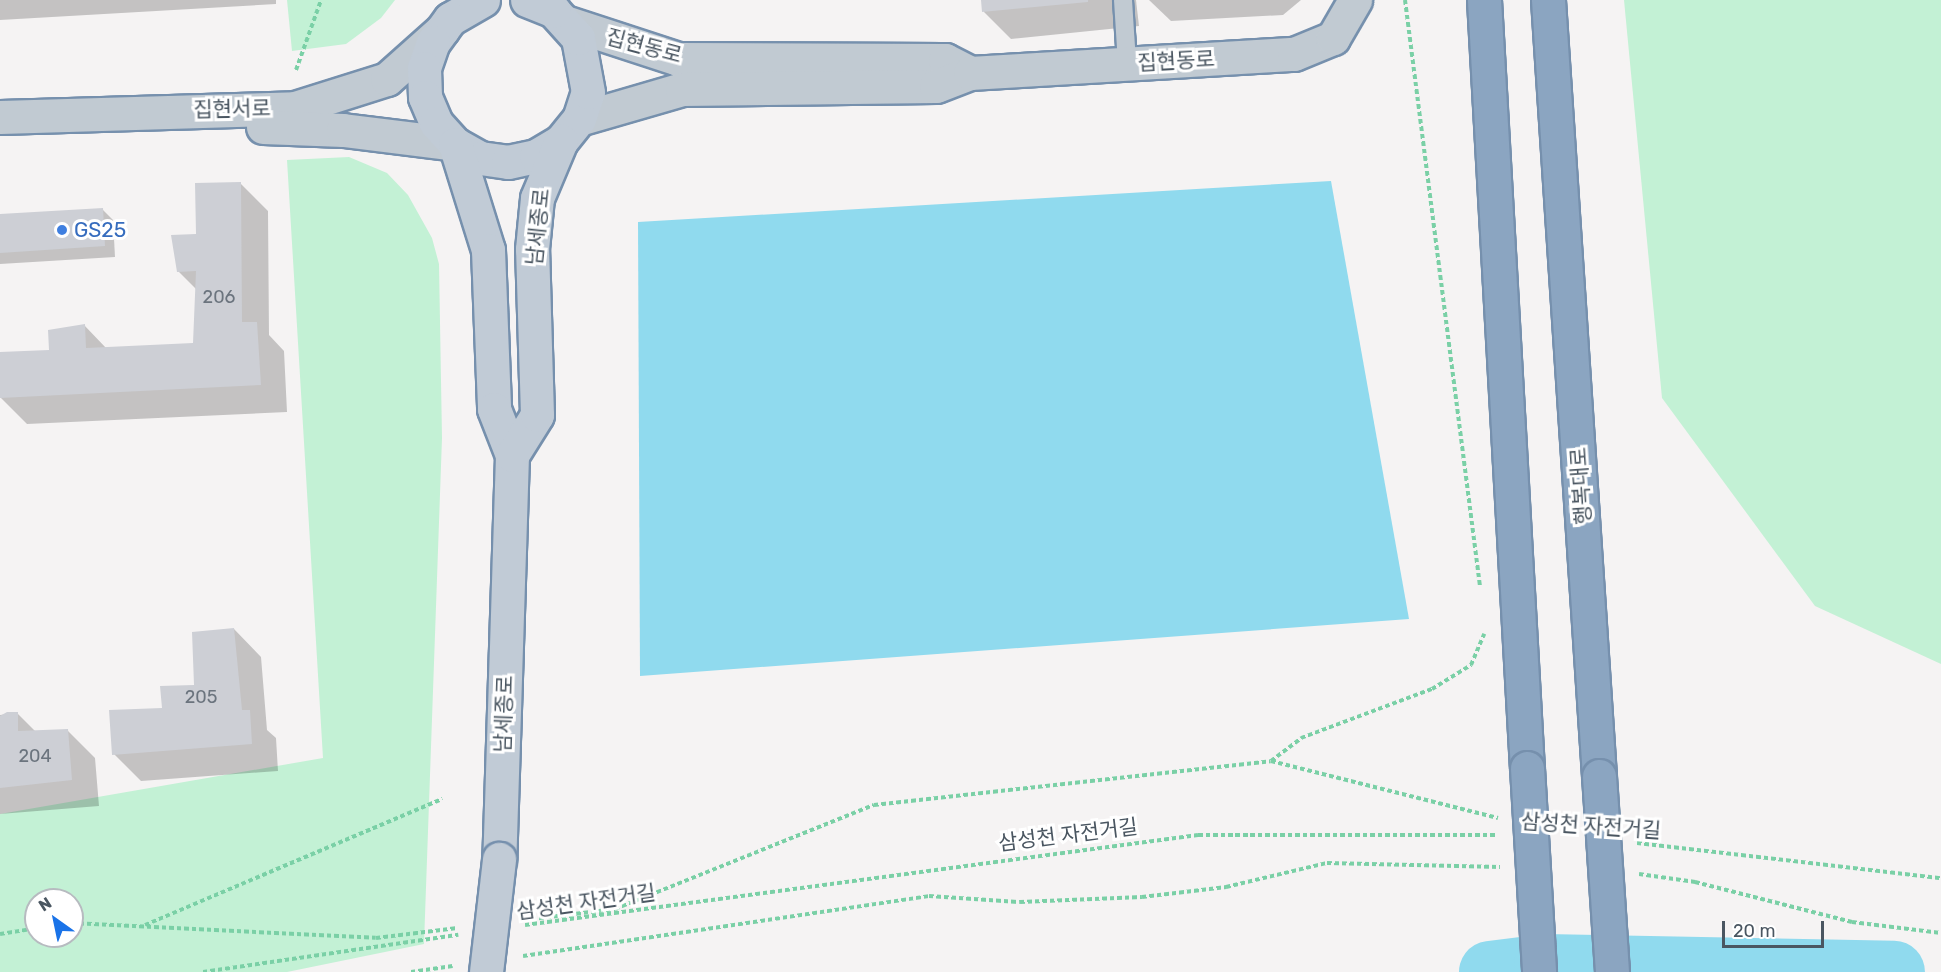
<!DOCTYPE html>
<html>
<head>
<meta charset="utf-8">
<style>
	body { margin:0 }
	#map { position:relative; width:1941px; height:972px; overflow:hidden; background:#f5f3f3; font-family:Rubik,"Noto Sans KR",sans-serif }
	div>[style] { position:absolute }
	.green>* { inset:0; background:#c3f1d5 }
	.water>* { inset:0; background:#90daee }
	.shadow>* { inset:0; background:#0003 }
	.river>* { height:62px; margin:-31px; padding:0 31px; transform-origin:31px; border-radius:31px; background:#90daee }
	.building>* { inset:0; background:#cdcfd5 }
	.path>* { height:4px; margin-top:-2px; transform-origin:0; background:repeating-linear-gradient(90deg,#7ad0a6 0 4.5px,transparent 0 7.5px) }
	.roads { filter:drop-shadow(2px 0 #7690ad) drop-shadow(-2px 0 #7690ad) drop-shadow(0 2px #7690ad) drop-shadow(0 -2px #7690ad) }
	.lane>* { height:18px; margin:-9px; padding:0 9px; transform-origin:9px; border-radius:9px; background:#c1cad2 }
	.street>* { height:33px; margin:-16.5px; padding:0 16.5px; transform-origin:16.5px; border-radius:16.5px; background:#c1cad2 }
	.secondary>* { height:33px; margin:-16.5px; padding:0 16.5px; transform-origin:16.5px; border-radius:16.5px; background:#c1cbd6 }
	.highway>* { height:33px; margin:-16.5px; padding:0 16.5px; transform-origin:16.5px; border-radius:16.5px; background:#8ba5c1 }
	.bridges { filter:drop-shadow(2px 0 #7690ad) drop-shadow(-2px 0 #7690ad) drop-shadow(0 2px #7690ad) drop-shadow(0 -2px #7690ad) }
	.secondary-bridge>* { height:33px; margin:-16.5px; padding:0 16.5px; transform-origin:16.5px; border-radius:16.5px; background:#c1cbd6 }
	.highway-bridge>* { height:33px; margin:-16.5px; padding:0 16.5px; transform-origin:16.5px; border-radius:16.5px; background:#8ba5c1 }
	.dots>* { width:16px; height:16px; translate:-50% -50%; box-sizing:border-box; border:3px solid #fff; border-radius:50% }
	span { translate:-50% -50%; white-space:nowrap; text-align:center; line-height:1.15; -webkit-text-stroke:6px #fff; paint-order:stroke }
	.number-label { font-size:18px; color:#6b747e }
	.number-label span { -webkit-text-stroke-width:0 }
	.street-label { font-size:21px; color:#4a5661 }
	.shop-label { font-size:21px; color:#366cbe }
	.left { translate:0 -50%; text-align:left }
	.north { position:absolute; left:24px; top:888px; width:60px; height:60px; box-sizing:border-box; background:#fff; border:2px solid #b7bbc0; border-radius:50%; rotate:327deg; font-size:16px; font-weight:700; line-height:24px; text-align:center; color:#4a5661 }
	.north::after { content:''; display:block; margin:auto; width:21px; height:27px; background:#1a73e8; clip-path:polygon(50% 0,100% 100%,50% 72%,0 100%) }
	.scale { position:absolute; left:1722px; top:921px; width:102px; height:27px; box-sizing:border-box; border:3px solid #4a5661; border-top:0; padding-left:8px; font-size:18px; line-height:21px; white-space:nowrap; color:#4a5661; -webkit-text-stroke:4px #fff; paint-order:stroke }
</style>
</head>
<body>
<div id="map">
	<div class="green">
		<div style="clip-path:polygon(287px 0,395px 0,381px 18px,346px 44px,292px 51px)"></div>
		<div style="clip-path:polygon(1624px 0,1941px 0,1941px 664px,1815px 606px,1662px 398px)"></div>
		<div style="clip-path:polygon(evenodd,349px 157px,387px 173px,408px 195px,432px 238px,439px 264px,442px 438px,424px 944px,287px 972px,0 972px,0 814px,323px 758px,287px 160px,349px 157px,36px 900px,72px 900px,72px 936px,36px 936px,36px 900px)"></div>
	</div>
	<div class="water">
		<div style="clip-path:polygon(1331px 181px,1409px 619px,640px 676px,638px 222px)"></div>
	</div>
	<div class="shadow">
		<div style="clip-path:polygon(0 0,276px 0,276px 4px,0 20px)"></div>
		<div style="clip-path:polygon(983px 0,1136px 0,1139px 26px,1011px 39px,984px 12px)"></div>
		<div style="clip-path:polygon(1149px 0,1301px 0,1283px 15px,1171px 21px)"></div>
		<div style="clip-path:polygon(240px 183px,268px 211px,269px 335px,284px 351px,287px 412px,27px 424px,0 397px,0 354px,51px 351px,84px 325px,107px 349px,195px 344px,197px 290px,178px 271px,197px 236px)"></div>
		<div style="clip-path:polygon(102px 209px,113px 220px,115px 257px,0 264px,0 216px)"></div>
		<div style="clip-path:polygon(234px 629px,261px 657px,267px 730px,276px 738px,278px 771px,141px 781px,114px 754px,195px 686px)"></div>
		<div style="clip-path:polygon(17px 713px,36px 732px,68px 731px,95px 758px,99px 806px,0 814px,0 715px)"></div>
	</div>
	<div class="river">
		<div style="left:1490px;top:972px;width:55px;rotate:-7.3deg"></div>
		<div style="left:1545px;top:965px;width:349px;rotate:1.1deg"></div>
	</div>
	<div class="building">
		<div style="clip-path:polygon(981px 0,1088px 0,1088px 2px,982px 12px)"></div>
		<div style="clip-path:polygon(241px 182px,242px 322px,257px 322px,261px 385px,0 398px,0 352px,49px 350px,48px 330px,85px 324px,86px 348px,193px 343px,196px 271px,177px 272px,171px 235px,196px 234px,195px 183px)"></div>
		<div style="clip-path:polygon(103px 208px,105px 246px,0 253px,0 214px)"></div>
		<div style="clip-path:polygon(234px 628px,242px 710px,250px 710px,252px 744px,112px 755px,109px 710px,162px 708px,160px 686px,194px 685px,192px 632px)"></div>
		<div style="clip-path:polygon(7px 712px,18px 712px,18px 731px,68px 729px,72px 780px,0 788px,0 716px)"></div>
	</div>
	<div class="path">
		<div style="left:1405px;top:0;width:591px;rotate:82.71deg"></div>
		<div style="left:296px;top:70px;width:74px;rotate:-70.3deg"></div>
		<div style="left:1271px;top:761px;width:38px;rotate:-37deg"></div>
		<div style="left:1301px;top:738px;width:140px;rotate:-20.5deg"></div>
		<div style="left:1432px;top:689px;width:46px;rotate:-31.6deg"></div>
		<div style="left:1471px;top:665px;width:34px;rotate:-67deg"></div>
		<div style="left:1637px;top:843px;width:306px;rotate:6.6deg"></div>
		<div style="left:1639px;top:874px;width:57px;rotate:8.1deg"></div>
		<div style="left:1695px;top:882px;width:162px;rotate:14.3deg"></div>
		<div style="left:1852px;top:922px;width:90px;rotate:7deg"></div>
		<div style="left:524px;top:920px;width:92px;rotate:-6.9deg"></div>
		<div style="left:615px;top:909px;width:279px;rotate:-21.9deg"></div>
		<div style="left:874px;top:805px;width:399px;rotate:-6.3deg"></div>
		<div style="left:1271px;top:761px;width:234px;rotate:14.1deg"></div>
		<div style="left:72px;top:923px;width:304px;rotate:2.8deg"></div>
		<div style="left:376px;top:938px;width:82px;rotate:-7deg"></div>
		<div style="left:145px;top:925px;width:323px;rotate:-23deg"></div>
		<div style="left:525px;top:925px;width:679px;rotate:-7.62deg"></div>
		<div style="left:1198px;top:835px;width:300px"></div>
		<div style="left:0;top:934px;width:36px;rotate:-9deg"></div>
		<div style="left:523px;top:956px;width:410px;rotate:-8.4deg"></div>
		<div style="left:929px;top:896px;width:91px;rotate:3.8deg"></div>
		<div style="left:1020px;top:902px;width:122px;rotate:-2.3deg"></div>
		<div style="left:1142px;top:897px;width:85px;rotate:-6.8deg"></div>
		<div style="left:1226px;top:887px;width:104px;rotate:-13.4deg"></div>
		<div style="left:1327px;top:863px;width:173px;rotate:1.3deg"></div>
		<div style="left:203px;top:972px;width:258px;rotate:-8.3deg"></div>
		<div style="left:411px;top:972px;width:42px;rotate:-8.1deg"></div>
	</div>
	<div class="roads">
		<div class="lane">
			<div style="left:1123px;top:0;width:63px;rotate:86.4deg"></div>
		</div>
		<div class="street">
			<div style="left:568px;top:23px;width:116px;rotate:18.1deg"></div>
			<div style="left:678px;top:59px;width:267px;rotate:0.2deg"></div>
			<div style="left:945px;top:60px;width:28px;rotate:27deg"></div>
			<div style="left:0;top:117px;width:295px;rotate:-1.7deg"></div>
			<div style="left:295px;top:108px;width:96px;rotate:-17.5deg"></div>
			<div style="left:387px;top:79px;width:74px;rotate:-41.7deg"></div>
			<div style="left:579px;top:119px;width:107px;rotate:-16.2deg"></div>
			<div style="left:682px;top:89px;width:254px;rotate:-0.7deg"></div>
			<div style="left:936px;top:86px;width:36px;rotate:-21deg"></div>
			<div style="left:970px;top:73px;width:325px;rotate:-3.4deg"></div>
			<div style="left:1294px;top:54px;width:42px;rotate:-22.3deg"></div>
			<div style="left:1333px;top:38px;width:44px;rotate:-59.9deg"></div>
			<div style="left:263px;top:127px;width:80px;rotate:2.1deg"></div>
			<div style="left:343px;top:130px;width:113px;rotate:7.1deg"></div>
		</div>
		<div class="secondary">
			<div style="left:483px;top:0;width:38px;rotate:150deg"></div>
			<div style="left:450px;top:19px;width:29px;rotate:126deg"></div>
			<div style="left:433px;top:42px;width:28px;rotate:109deg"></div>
			<div style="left:424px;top:68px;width:29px;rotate:88deg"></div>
			<div style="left:425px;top:97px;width:28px;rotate:67deg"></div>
			<div style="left:436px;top:123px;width:28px;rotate:48deg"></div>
			<div style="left:455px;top:144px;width:29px;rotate:29deg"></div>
			<div style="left:480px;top:158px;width:28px;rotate:8deg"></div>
			<div style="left:508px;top:162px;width:29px;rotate:-12deg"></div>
			<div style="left:536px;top:156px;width:29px;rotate:-31deg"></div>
			<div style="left:561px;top:141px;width:28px;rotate:-51deg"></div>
			<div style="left:579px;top:119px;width:28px;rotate:-72deg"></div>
			<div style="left:588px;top:92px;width:55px;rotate:-100.5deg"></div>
			<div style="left:578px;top:38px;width:36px;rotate:-132deg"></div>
			<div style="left:554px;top:11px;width:29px;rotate:-158deg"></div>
			<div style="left:455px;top:144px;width:111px;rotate:72.7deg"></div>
			<div style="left:488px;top:250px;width:159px;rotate:87.8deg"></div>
			<div style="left:494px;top:409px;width:49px;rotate:68.6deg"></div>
			<div style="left:512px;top:455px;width:404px;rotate:91.8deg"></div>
			<div style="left:512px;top:455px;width:47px;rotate:-58deg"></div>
			<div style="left:537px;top:415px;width:166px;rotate:-91.7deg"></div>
			<div style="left:532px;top:249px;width:51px;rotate:-84.4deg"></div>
			<div style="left:537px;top:198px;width:62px;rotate:-67.2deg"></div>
		</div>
		<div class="highway">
			<div style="left:1484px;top:0;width:769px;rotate:86.8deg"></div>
			<div style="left:1548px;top:0;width:778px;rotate:86.24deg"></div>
		</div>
	</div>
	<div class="bridges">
		<div class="secondary-bridge">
			<div style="left:486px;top:972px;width:114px;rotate:-83.4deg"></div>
		</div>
		<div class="highway-bridge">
			<div style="left:1527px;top:768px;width:204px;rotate:86.6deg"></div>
			<div style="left:1599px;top:776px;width:196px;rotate:86.2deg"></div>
		</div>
	</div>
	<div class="dots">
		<div style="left:62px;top:230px;background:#3f7fe0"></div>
	</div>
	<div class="number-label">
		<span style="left:219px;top:297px">206</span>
		<span style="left:201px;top:697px">205</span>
		<span style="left:35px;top:756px">204</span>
	</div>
	<div class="street-label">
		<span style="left:644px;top:46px;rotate:15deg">집현동로</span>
		<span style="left:1176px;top:61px;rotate:-3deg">집현동로</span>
		<span style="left:232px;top:109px;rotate:-1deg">집현서로</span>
		<span style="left:538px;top:227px;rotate:-84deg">남세종로</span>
		<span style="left:1581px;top:486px;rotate:-94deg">행복대로</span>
		<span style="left:504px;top:714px;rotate:-88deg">남세종로</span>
		<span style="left:1591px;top:826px;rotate:4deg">삼성천 자전거길</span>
		<span style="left:1068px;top:835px;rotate:-7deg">삼성천 자전거길</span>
		<span style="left:586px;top:902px;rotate:-8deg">삼성천 자전거길</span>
	</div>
	<div class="shop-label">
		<span class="left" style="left:74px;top:230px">GS25</span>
	</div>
	<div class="north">N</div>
	<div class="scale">20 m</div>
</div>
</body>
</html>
